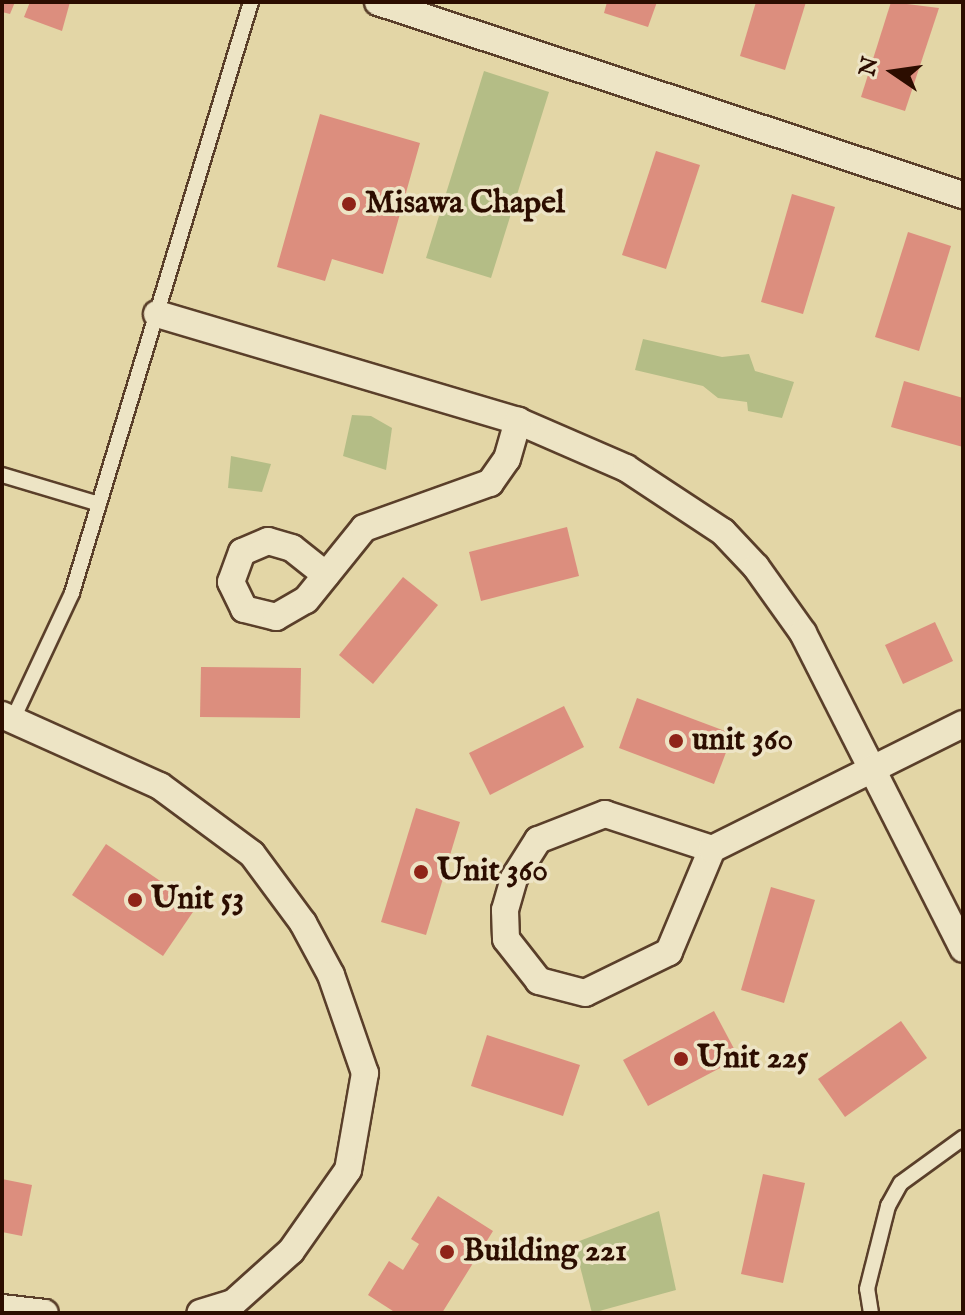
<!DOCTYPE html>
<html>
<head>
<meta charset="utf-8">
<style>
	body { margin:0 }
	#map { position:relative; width:965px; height:1315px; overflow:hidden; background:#e3d6a6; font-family:"IM FELL English",serif }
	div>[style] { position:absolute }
	.green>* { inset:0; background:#b4bd86 }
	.building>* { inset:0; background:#dc8e7e }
	.roads { filter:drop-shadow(2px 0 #5a3f2a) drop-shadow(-2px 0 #5a3f2a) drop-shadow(0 2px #5a3f2a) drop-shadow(0 -2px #5a3f2a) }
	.lane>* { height:14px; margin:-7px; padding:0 7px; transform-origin:7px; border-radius:7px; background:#ede4c5 }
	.street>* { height:26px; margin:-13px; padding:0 13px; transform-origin:13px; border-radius:13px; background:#ede4c5 }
	.dots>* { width:22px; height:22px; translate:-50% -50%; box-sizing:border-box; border:4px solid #ede4c5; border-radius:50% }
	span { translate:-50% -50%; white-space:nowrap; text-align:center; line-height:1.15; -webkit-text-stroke:7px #ede4c5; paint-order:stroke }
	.poi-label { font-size:32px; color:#2c0d00; font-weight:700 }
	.left { translate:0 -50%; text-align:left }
	.frame { position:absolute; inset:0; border:4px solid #2c0d00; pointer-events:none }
	.north { position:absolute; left:853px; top:32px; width:80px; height:80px; -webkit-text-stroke:6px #ede4c5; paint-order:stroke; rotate:283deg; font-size:22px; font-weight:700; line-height:32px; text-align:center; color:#2c0d00 }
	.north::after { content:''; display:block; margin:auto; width:28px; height:36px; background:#2c0d00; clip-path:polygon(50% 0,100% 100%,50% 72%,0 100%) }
</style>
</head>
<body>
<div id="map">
	<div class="green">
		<div style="clip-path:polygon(484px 71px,549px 92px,491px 278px,426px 258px)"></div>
		<div style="clip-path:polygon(643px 339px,722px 357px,749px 354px,755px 371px,794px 382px,782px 418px,748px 411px,747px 402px,718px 398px,703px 386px,635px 370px)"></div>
		<div style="clip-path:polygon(352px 415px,371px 416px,392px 428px,386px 470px,343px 456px)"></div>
		<div style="clip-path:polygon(231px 456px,271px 464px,262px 492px,228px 488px)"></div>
		<div style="clip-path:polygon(659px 1211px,676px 1290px,592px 1313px,574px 1243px)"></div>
	</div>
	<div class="building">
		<div style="clip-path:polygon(2px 2px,15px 2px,10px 14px,2px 12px)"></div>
		<div style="clip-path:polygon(30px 2px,70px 2px,62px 31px,24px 17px)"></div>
		<div style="clip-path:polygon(607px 2px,657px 2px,648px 27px,604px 13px)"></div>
		<div style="clip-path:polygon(756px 2px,806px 2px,785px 70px,740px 56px)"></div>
		<div style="clip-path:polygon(891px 2px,939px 8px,905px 111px,861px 97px)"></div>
		<div style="clip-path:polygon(320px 114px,420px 143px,383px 274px,332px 259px,325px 281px,277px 267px)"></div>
		<div style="clip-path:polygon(656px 151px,700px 165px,666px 269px,622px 255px)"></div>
		<div style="clip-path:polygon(792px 194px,835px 207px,803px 314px,761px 302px)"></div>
		<div style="clip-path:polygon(908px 232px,951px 246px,919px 351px,875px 337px)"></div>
		<div style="clip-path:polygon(904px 381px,963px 398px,963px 447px,891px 427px)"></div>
		<div style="clip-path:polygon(567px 527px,579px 576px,481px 601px,469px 552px)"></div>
		<div style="clip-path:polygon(403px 577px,438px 605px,373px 684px,339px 655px)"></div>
		<div style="clip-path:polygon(935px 622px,953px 661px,903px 684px,885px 645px)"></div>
		<div style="clip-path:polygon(201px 667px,301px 668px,300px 718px,200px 717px)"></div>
		<div style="clip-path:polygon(637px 698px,733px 734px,714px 784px,619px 748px)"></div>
		<div style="clip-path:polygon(564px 706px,584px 747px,490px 795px,469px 753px)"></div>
		<div style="clip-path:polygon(416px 808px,460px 822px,426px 935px,381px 922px)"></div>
		<div style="clip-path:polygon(106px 844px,197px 906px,163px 956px,72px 895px)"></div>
		<div style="clip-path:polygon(771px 887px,815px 900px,784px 1003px,741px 990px)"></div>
		<div style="clip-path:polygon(714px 1011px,739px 1058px,648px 1106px,623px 1060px)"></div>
		<div style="clip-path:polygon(901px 1021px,927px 1058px,845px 1117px,818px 1079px)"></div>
		<div style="clip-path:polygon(487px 1035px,580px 1065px,563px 1116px,471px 1086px)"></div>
		<div style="clip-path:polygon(763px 1174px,805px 1183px,783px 1283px,741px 1274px)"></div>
		<div style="clip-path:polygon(2px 1179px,32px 1185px,22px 1236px,2px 1232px)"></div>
		<div style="clip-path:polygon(438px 1196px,493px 1231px,442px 1313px,396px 1313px,368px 1295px,389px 1261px,403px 1270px,419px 1244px,411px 1239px)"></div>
	</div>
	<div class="roads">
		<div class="lane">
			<div style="left:2px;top:475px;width:101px;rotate:16.6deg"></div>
			<div style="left:14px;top:717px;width:137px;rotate:-64.9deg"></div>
			<div style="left:72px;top:593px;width:618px;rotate:-73.15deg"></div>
			<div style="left:871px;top:1313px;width:24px;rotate:-99deg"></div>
			<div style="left:867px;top:1289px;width:86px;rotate:-75.8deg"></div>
			<div style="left:888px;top:1206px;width:26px;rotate:-61deg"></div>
			<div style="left:901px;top:1183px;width:77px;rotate:-36deg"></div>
		</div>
		<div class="street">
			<div style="left:378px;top:2px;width:616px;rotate:18.26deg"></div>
			<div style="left:157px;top:314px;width:377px;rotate:16.5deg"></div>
			<div style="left:518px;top:421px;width:118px;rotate:23.5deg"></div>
			<div style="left:626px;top:468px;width:116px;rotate:33.4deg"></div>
			<div style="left:723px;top:532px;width:48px;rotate:46.7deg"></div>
			<div style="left:756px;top:567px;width:81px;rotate:54.5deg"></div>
			<div style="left:803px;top:633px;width:354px;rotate:63.1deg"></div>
			<div style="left:326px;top:575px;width:43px;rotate:-141.5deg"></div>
			<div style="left:292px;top:548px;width:25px;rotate:-164deg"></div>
			<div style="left:268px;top:541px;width:28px;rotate:157deg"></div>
			<div style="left:242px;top:552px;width:32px;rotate:110deg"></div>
			<div style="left:231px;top:582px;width:30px;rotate:64deg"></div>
			<div style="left:244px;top:609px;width:33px;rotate:14deg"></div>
			<div style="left:276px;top:617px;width:34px;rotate:-30deg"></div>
			<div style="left:306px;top:600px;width:92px;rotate:-51.1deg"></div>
			<div style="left:364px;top:528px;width:134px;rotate:-19.7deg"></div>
			<div style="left:490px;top:483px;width:29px;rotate:-55deg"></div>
			<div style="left:507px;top:459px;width:40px;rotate:-74deg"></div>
			<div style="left:2px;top:715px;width:173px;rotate:24.2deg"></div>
			<div style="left:160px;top:786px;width:114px;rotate:36.5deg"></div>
			<div style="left:252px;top:854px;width:86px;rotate:53.5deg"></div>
			<div style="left:303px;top:923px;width:59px;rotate:61.7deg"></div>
			<div style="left:331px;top:975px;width:104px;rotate:70.9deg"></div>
			<div style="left:365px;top:1073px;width:98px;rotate:99.9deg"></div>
			<div style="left:348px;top:1170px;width:99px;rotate:125.1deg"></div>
			<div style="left:291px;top:1251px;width:78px;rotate:138.1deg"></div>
			<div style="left:233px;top:1303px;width:34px;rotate:163deg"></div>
			<div style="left:712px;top:849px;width:112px;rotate:112.7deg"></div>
			<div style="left:669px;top:952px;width:93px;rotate:154deg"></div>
			<div style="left:585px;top:993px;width:48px;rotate:-165.4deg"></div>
			<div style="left:539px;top:981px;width:53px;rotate:-128.2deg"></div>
			<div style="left:506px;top:939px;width:29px;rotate:-92deg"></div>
			<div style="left:505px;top:910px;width:33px;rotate:-74deg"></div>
			<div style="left:514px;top:878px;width:45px;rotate:-57.7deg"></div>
			<div style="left:538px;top:840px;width:72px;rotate:-21.2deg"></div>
			<div style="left:605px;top:814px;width:113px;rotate:18.1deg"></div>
			<div style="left:712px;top:849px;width:280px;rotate:-26.5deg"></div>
			<div style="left:2px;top:1308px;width:43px;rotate:6.6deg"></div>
		</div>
	</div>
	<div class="dots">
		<div style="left:349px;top:204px;background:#8f2418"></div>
		<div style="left:676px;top:741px;background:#8f2418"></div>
		<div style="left:421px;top:872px;background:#8f2418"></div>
		<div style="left:135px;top:900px;background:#8f2418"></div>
		<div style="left:681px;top:1059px;background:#8f2418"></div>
		<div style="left:447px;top:1252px;background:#8f2418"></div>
	</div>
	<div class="poi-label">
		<span class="left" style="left:365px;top:204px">Misawa Chapel</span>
		<span class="left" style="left:692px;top:741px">unit 360</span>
		<span class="left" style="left:437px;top:872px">Unit 360</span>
		<span class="left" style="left:151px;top:900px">Unit 53</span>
		<span class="left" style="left:697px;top:1059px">Unit 225</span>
		<span class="left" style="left:463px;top:1252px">Building 221</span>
	</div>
	<div class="frame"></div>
	<div class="north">N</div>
</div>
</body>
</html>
